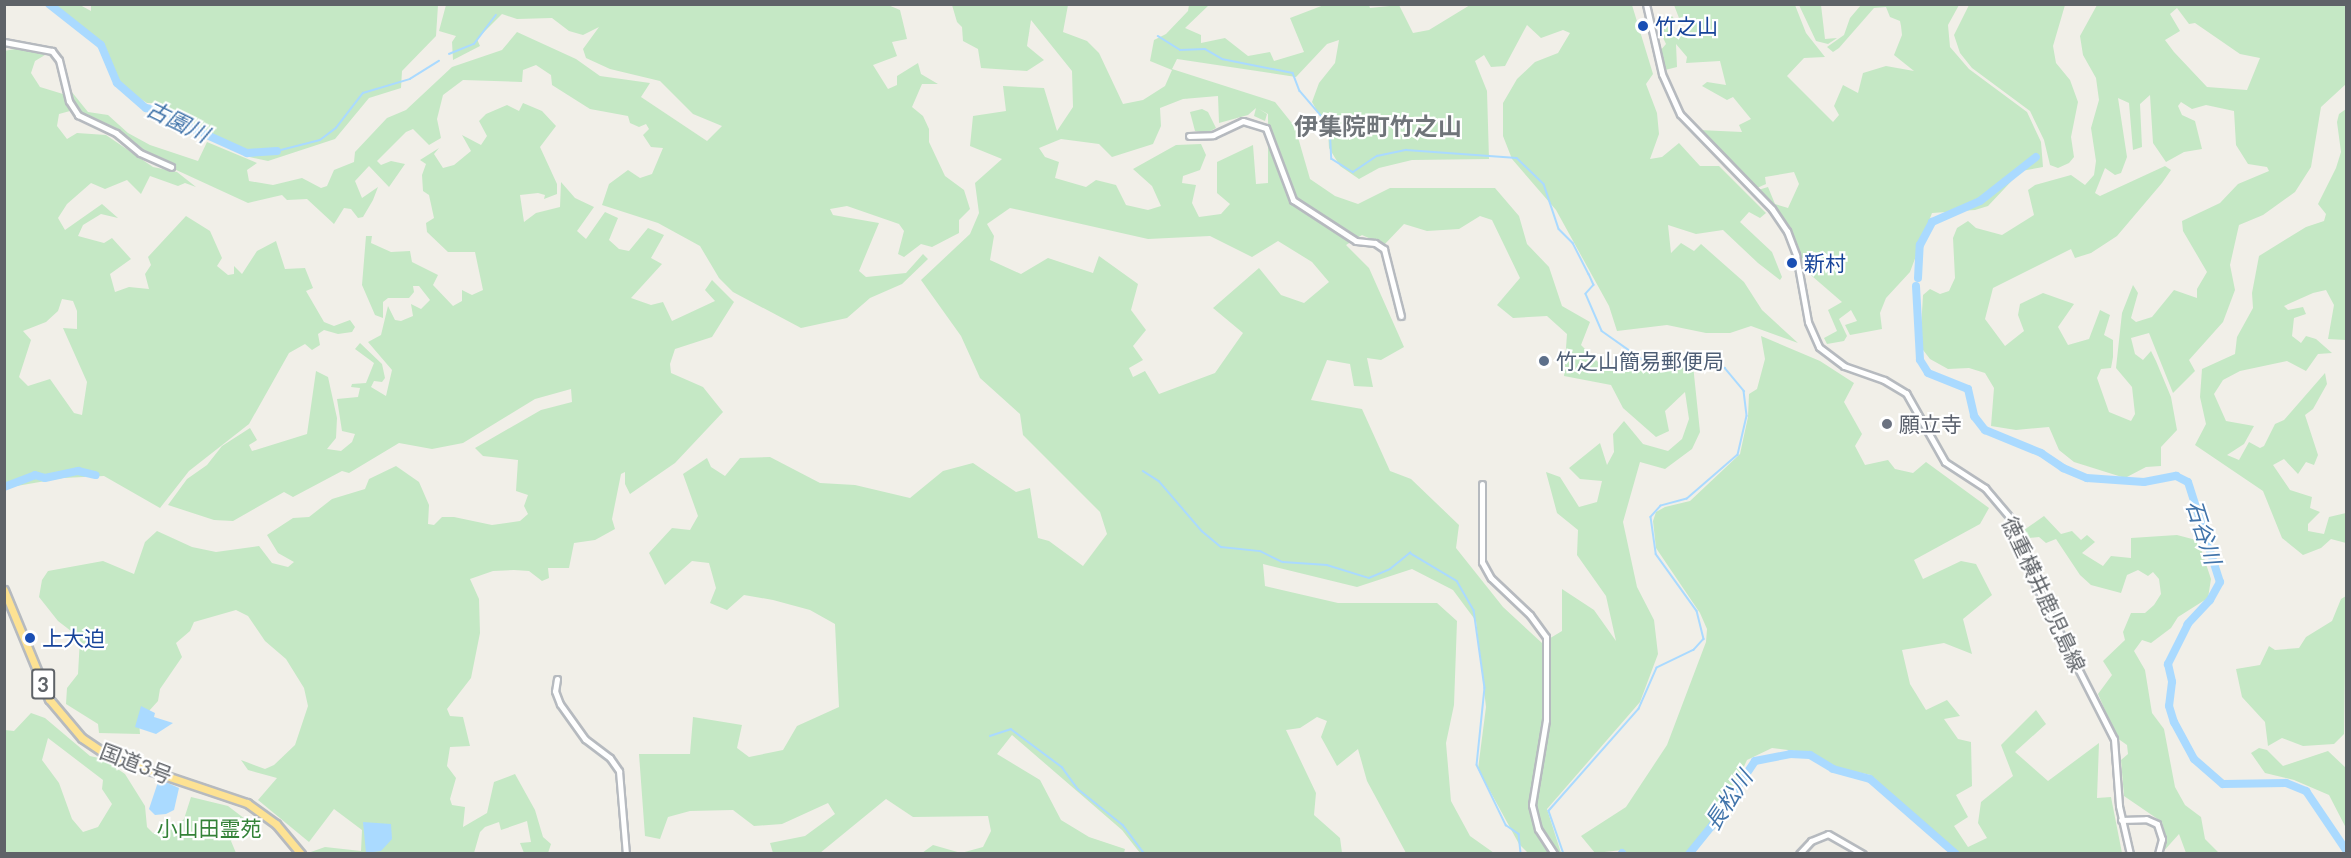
<!DOCTYPE html>
<html>
<head>
<meta charset="utf-8">
<style>
	body { margin:0 }
	#map { position:relative; width:2351px; height:858px; overflow:hidden; background:#f1efe8; font-family:Lato,"Noto Sans JP",sans-serif }
	div>[style] { position:absolute }
	.green>* { inset:0; background:#c5e8c5 }
	.water>* { inset:0; background:#aadaff }
	.stream>* { height:1.5px; margin:-0.75px; padding:0 0.75px; transform-origin:0.75px; border-radius:0.75px; background:#aadaff }
	.river>* { height:8px; margin:-4px; padding:0 4px; transform-origin:4px; border-radius:4px; background:#aadaff }
	.roads { filter:drop-shadow(2px 0 #b6babf) drop-shadow(-2px 0 #b6babf) drop-shadow(0 2px #b6babf) drop-shadow(0 -2px #b6babf) }
	.secondary>* { height:5px; margin:-2.5px; padding:0 2.5px; transform-origin:2.5px; border-radius:2.5px; background:#fff }
	.highway>* { height:7px; margin:-3.5px; padding:0 3.5px; transform-origin:3.5px; border-radius:3.5px; background:#fde293 }
	.dots>* { width:16px; height:16px; translate:-50% -50%; box-sizing:border-box; border:3px solid #fff; border-radius:50% }
	span { translate:-50% -50%; white-space:nowrap; text-align:center; line-height:1.15; -webkit-text-stroke:4.5px #fff; paint-order:stroke }
	.shield-label span { padding:2px 4px; background:#fff; border:2px solid; border-radius:4px; -webkit-text-stroke-width:0 }
	.shield-label { font-size:20px; color:#5f6368; font-weight:700 }
	.transit-label { font-size:21px; color:#164399 }
	.left { translate:0 -50%; text-align:left }
	.service-label { font-size:21px; color:#4e5e75 }
	.worship-label { font-size:21px; color:#5b616d }
	.street-label { font-size:21px; color:#5f6368 }
	.park-label { font-size:21px; color:#348238 }
	.water-label { font-size:22px; color:#4174aa; font-style:italic }
	.quarter-label { font-size:24px; color:#70757a; font-weight:700 }
	.frame { position:absolute; inset:0; border:6px solid #5f6368; pointer-events:none }
</style>
</head>
<body>
<div id="map">
	<div class="green">
		<div style="clip-path:polygon(91px 4px,438px 4px,438px 5px,436px 36px,402px 71px,401px 88px,369px 98px,335px 139px,268px 161px,245px 156px,213px 140px,161px 103px,147px 103px,133px 94px,118px 79px,107px 50px,84px 36px,64px 14px,46px 5px,80px 5px,91px 11px)"></div>
		<div style="clip-path:polygon(446px 5px,888px 5px,900px 10px,907px 39px,892px 42px,897px 56px,873px 65px,888px 89px,897px 85px,897px 76px,918px 63px,921px 74px,938px 84px,922px 84px,912px 107px,923px 116px,929px 129px,929px 142px,945px 176px,964px 190px,970px 209px,959px 220px,959px 233px,932px 247px,921px 244px,904px 257px,898px 254px,904px 231px,899px 224px,847px 206px,830px 209px,833px 215px,879px 223px,859px 271px,866px 277px,906px 273px,923px 254px,928px 259px,902px 284px,870px 298px,847px 318px,801px 328px,733px 292px,719px 278px,700px 246px,658px 223px,602px 205px,609px 184px,628px 170px,640px 178px,652px 174px,663px 148px,651px 147px,643px 135px,649px 129px,646px 124px,639px 127px,630px 123px,628px 116px,590px 109px,552px 85px,551px 75px,536px 65px,523px 70px,522px 82px,463px 80px,443px 95px,437px 119px,441px 138px,429px 145px,413px 129px,406px 132px,377px 161px,381px 165px,391px 161px,405px 164px,389px 187px,369px 166px,355px 181px,362px 198px,378px 187px,373px 200px,363px 217px,358px 218px,351px 209px,344px 208px,334px 224px,307px 199px,287px 200px,282px 195px,248px 203px,148px 157px,78px 112px,73px 103px,71px 91px,88px 112px,108px 115px,128px 133px,150px 145px,198px 161px,207px 142px,257px 163px,247px 170px,249px 181px,273px 185px,302px 178px,321px 188px,327px 186px,334px 170px,354px 162px,355px 152px,387px 118px,406px 110px,452px 67px,502px 50px,517px 32px,576px 59px,600px 76px,650px 83px,641px 97px,707px 141px,722px 126px,693px 114px,660px 81px,610px 69px,586px 58px,583px 49px,599px 27px,583px 35px,569px 31px,552px 18px,517px 19px,502px 14px,477px 39px,480px 46px,453px 60px,452px 42px,456px 36px,439px 31px)"></div>
		<div style="clip-path:polygon(evenodd,952px 5px,1068px 5px,1063px 32px,1087px 41px,1099px 53px,1123px 104px,1143px 100px,1165px 86px,1172px 70px,1150px 61px,1154px 40px,1166px 34px,1188px 11px,1189px 5px,1209px 5px,1185px 28px,1201px 35px,1201px 43px,1225px 38px,1248px 56px,1270px 52px,1274px 61px,1304px 52px,1290px 18px,1324px 5px,1369px 5px,1370px 8px,1399px 5px,1413px 33px,1429px 30px,1470px 5px,1632px 5px,1653px 74px,1646px 84px,1657px 113px,1659px 134px,1650px 159px,1662px 157px,1679px 143px,1700px 166px,1719px 166px,1766px 213px,1760px 218px,1749px 212px,1740px 222px,1772px 252px,1782px 277px,1780px 280px,1758px 263px,1723px 230px,1696px 234px,1668px 225px,1671px 253px,1681px 243px,1694px 251px,1701px 244px,1744px 282px,1762px 310px,1798px 343px,1751px 326px,1730px 333px,1706px 333px,1667px 325px,1617px 331px,1609px 306px,1556px 210px,1512px 159px,1503px 136px,1503px 103px,1517px 79px,1535px 62px,1558px 53px,1570px 33px,1563px 30px,1541px 38px,1527px 25px,1505px 66px,1491px 67px,1484px 55px,1475px 61px,1487px 91px,1489px 159px,1412px 160px,1379px 168px,1359px 179px,1340px 166px,1329px 148px,1328px 130px,1312px 102px,1319px 83px,1335px 63px,1339px 40px,1327px 44px,1296px 77px,1177px 59px,1172px 69px,1275px 102px,1295px 127px,1310px 179px,1335px 196px,1358px 204px,1390px 188px,1495px 188px,1519px 216px,1527px 244px,1549px 267px,1562px 306px,1590px 322px,1581px 345px,1602px 366px,1629px 371px,1664px 361px,1693px 365px,1700px 432px,1692px 449px,1665px 469px,1640px 462px,1623px 522px,1637px 587px,1654px 620px,1658px 654px,1640px 702px,1547px 809px,1561px 853px,1528px 853px,1519px 844px,1478px 769px,1486px 707px,1476px 621px,1453px 590px,1412px 569px,1357px 587px,1263px 564px,1265px 586px,1338px 603px,1437px 603px,1457px 621px,1454px 705px,1446px 743px,1451px 801px,1470px 836px,1494px 853px,1406px 853px,1367px 781px,1358px 749px,1337px 766px,1321px 737px,1327px 721px,1317px 717px,1300px 728px,1286px 730px,1316px 793px,1314px 815px,1340px 838px,1342px 853px,1140px 853px,1122px 830px,1012px 735px,997px 754px,1040px 780px,1061px 820px,1089px 837px,1125px 849px,1124px 853px,922px 853px,933px 845px,961px 853px,983px 847px,991px 831px,988px 816px,913px 817px,886px 799px,820px 853px,773px 853px,770px 843px,805px 836px,835px 814px,828px 803px,782px 824px,754px 826px,733px 810px,690px 811px,668px 817px,660px 839px,645px 836px,639px 754px,690px 754px,693px 717px,742px 725px,737px 748px,749px 757px,783px 750px,797px 726px,839px 707px,835px 624px,810px 610px,773px 600px,744px 595px,727px 610px,710px 603px,716px 588px,709px 563px,692px 561px,665px 585px,649px 553px,672px 528px,690px 530px,698px 516px,683px 474px,707px 458px,711px 467px,725px 476px,740px 458px,770px 457px,820px 483px,855px 485px,910px 498px,943px 471px,973px 463px,1016px 492px,1030px 488px,1038px 538px,1049px 541px,1083px 566px,1107px 534px,1100px 512px,1023px 435px,1020px 414px,980px 378px,961px 336px,921px 280px,970px 234px,979px 213px,975px 183px,1002px 159px,970px 146px,973px 116px,1006px 111px,1003px 86px,1044px 88px,1057px 131px,1073px 107px,1072px 71px,1031px 20px,1027px 46px,1044px 60px,1027px 71px,981px 68px,978px 49px,963px 41px,962px 27px,957px 22px,952px 5px,1218px 96px,1219px 123px,1248px 115px,1256px 108px,1254px 116px,1265px 121px,1267px 114px,1259px 109px,1268px 114px,1268px 183px,1256px 184px,1253px 145px,1217px 162px,1217px 193px,1230px 204px,1221px 214px,1199px 217px,1192px 203px,1196px 185px,1182px 183px,1183px 176px,1200px 170px,1206px 155px,1201px 144px,1176px 145px,1133px 169px,1152px 186px,1161px 206px,1148px 210px,1126px 205px,1116px 185px,1096px 180px,1086px 187px,1055px 178px,1059px 162px,1045px 157px,1039px 148px,1061px 139px,1099px 144px,1112px 157px,1153px 144px,1161px 126px,1160px 108px,1183px 99px,1218px 96px,952px 5px,1010px 208px,1148px 239px,1210px 236px,1252px 257px,1278px 241px,1312px 262px,1329px 282px,1304px 303px,1281px 295px,1259px 268px,1213px 308px,1243px 333px,1215px 373px,1159px 394px,1145px 371px,1133px 377px,1129px 368px,1143px 360px,1133px 346px,1146px 330px,1131px 310px,1138px 284px,1099px 256px,1093px 273px,1048px 258px,1021px 274px,990px 260px,994px 236px,987px 224px,1010px 208px,952px 5px,1480px 216px,1492px 220px,1520px 278px,1497px 305px,1513px 318px,1547px 316px,1567px 334px,1564px 376px,1611px 385px,1623px 408px,1656px 437px,1669px 431px,1665px 411px,1685px 392px,1689px 419px,1682px 439px,1668px 451px,1643px 444px,1624px 421px,1613px 434px,1614px 452px,1607px 465px,1600px 443px,1569px 468px,1580px 479px,1602px 481px,1597px 502px,1579px 507px,1560px 477px,1546px 472px,1557px 513px,1578px 530px,1577px 555px,1606px 596px,1616px 641px,1594px 610px,1562px 589px,1562px 631px,1542px 643px,1503px 607px,1456px 548px,1459px 525px,1411px 479px,1390px 471px,1362px 409px,1311px 400px,1327px 360px,1350px 364px,1354px 386px,1373px 387px,1367px 358px,1381px 360px,1404px 347px,1369px 268px,1346px 245px,1362px 235px,1384px 245px,1404px 224px,1427px 231px,1459px 229px,1480px 216px)"></div>
		<div style="clip-path:polygon(1674px 5px,1795px 5px,1806px 33px,1825px 57px,1804px 58px,1787px 76px,1833px 122px,1839px 115px,1834px 106px,1843px 85px,1858px 93px,1863px 73px,1886px 66px,1914px 71px,1894px 55px,1902px 35px,1901px 26px,1900px 21px,1890px 17px,1886px 7px,1874px 8px,1839px 48px,1833px 52px,1827px 47px,1844px 35px,1850px 18px,1861px 5px,1959px 5px,1948px 25px,1950px 47px,1969px 69px,2027px 112px,2041px 142px,2043px 167px,2021px 171px,1988px 206px,1975px 210px,1932px 213px,1910px 272px,1886px 298px,1880px 313px,1882px 329px,1850px 335px,1845px 325px,1857px 321px,1851px 310px,1839px 319px,1847px 336px,1844px 341px,1827px 344px,1824px 338px,1837px 331px,1828px 310px,1842px 302px,1805px 270px,1788px 224px,1758px 190px,1768px 187px,1775px 204px,1788px 208px,1799px 184px,1794px 172px,1765px 177px,1766px 184px,1757px 188px,1699px 130px,1742px 132px,1739px 125px,1751px 119px,1733px 97px,1727px 100px,1702px 86px,1707px 82px,1726px 85px,1720px 61px,1686px 63px,1687px 57px,1676px 44px,1677px 67px,1665px 70px,1660px 51px,1666px 44px,1657px 25px,1672px 16px,1675px 20px,1669px 23px,1673px 34px,1685px 32px,1692px 22px,1687px 15px,1679px 18px)"></div>
		<div style="clip-path:polygon(1799px 5px,1821px 5px,1825px 39px,1837px 38px,1828px 44px,1816px 41px)"></div>
		<div style="clip-path:polygon(1969px 5px,2065px 5px,2053px 46px,2056px 63px,2070px 80px,2078px 102px,2071px 137px,2074px 157px,2069px 163px,2058px 168px,2050px 165px,2044px 140px,2030px 111px,1972px 68px,1960px 53px,1954px 35px)"></div>
		<div style="clip-path:polygon(evenodd,2097px 5px,2346px 5px,2346px 84px,2321px 107px,2311px 167px,2295px 192px,2263px 215px,2239px 225px,2230px 265px,2235px 290px,2223px 322px,2189px 360px,2195px 371px,2173px 393px,2149px 333px,2131px 338px,2135px 354px,2143px 360px,2151px 351px,2156px 361px,2171px 397px,2177px 430px,2161px 447px,2161px 466px,2146px 467px,2125px 478px,2074px 462px,2059px 450px,2049px 427px,2016px 430px,1991px 426px,1994px 388px,1985px 373px,1969px 368px,1948px 369px,1930px 359px,1920px 346px,1923px 295px,1930px 289px,1940px 294px,1949px 291px,1955px 278px,1953px 238px,1957px 228px,1968px 221px,1976px 228px,2002px 235px,2034px 215px,2028px 190px,2035px 185px,2071px 175px,2085px 185px,2094px 175px,2096px 161px,2091px 128px,2099px 100px,2096px 78px,2083px 55px,2080px 36px,2097px 5px,2177px 8px,2189px 24px,2195px 23px,2240px 54px,2260px 58px,2247px 90px,2207px 87px,2174px 52px,2165px 40px,2180px 31px,2170px 14px,2177px 8px,2097px 5px,2150px 95px,2153px 143px,2166px 162px,2184px 152px,2202px 149px,2195px 121px,2182px 115px,2178px 106px,2181px 102px,2192px 109px,2206px 105px,2234px 111px,2236px 145px,2248px 164px,2267px 167px,2269px 171px,2238px 184px,2220px 203px,2182px 221px,2183px 231px,2207px 272px,2197px 289px,2197px 298px,2174px 290px,2152px 317px,2136px 322px,2131px 318px,2138px 293px,2133px 285px,2122px 313px,2116px 368px,2132px 387px,2135px 414px,2131px 421px,2109px 412px,2097px 378px,2101px 369px,2111px 368px,2113px 357px,2113px 340px,2104px 335px,2110px 315px,2100px 310px,2089px 339px,2068px 345px,2058px 327px,2074px 304px,2043px 293px,2020px 304px,2018px 315px,2024px 331px,2005px 346px,1985px 319px,1993px 288px,2071px 249px,2075px 258px,2091px 253px,2117px 236px,2162px 183px,2171px 170px,2165px 166px,2100px 196px,2095px 193px,2105px 168px,2115px 175px,2121px 173px,2127px 157px,2118px 98px,2129px 103px,2133px 150px,2142px 147px,2140px 104px,2150px 95px)"></div>
		<div style="clip-path:polygon(evenodd,20px 48px,45px 55px,35px 61px,31px 73px,40px 87px,63px 94px,70px 111px,59px 114px,57px 126px,67px 139px,77px 133px,106px 135px,153px 167px,177px 172px,196px 187px,185px 183px,178px 186px,150px 176px,141px 194px,127px 180px,105px 189px,91px 183px,67px 204px,58px 218px,65px 230px,102px 204px,118px 218px,101px 214px,83px 225px,78px 236px,104px 243px,112px 238px,131px 259px,110px 274px,115px 292px,129px 287px,149px 289px,145px 274px,151px 265px,148px 257px,186px 216px,210px 231px,222px 258px,217px 266px,228px 275px,234px 274px,234px 266px,242px 274px,257px 251px,276px 241px,285px 269px,305px 268px,313px 288px,306px 291px,324px 322px,334px 326px,350px 320px,355px 327px,352px 332px,338px 334px,324px 330px,318px 334px,320px 345px,312px 350px,305px 344px,289px 353px,249px 424px,189px 471px,160px 508px,104px 476px,63px 478px,5px 488px,4px 51px,20px 48px,62px 299px,73px 301px,77px 311px,77px 329px,63px 328px,87px 382px,82px 415px,74px 413px,50px 379px,28px 386px,19px 377px,31px 340px,23px 331px,46px 322px,58px 311px,62px 299px)"></div>
		<div style="clip-path:polygon(523px 103px,542px 111px,556px 126px,540px 147px,557px 184px,557px 194px,544px 199px,545px 195px,538px 193px,520px 195px,524px 222px,536px 213px,560px 207px,561px 182px,575px 198px,594px 207px,577px 231px,586px 239px,605px 212px,618px 218px,609px 240px,619px 249px,629px 251px,648px 228px,664px 235px,651px 258px,662px 264px,631px 298px,651px 305px,663px 302px,672px 321px,715px 301px,705px 290px,712px 280px,734px 302px,712px 337px,675px 349px,670px 364px,671px 373px,703px 387px,723px 412px,675px 463px,630px 494px,625px 484px,625px 472px,621px 474px,612px 519px,615px 529px,595px 540px,574px 543px,569px 568px,548px 568px,549px 578px,542px 581px,529px 571px,514px 570px,493px 571px,470px 579px,479px 599px,480px 633px,471px 678px,447px 709px,450px 716px,463px 717px,470px 746px,450px 747px,447px 766px,456px 778px,450px 799px,452px 805px,465px 807px,463px 827px,487px 813px,494px 782px,515px 774px,535px 810px,543px 837px,551px 844px,548px 853px,524px 853px,520px 843px,531px 842px,527px 821px,501px 830px,499px 822px,485px 827px,480px 832px,474px 853px,308px 853px,325px 847px,361px 851px,362px 830px,334px 809px,309px 842px,258px 800px,277px 778px,248px 770px,241px 760px,265px 769px,274px 765px,295px 745px,308px 706px,304px 688px,286px 659px,265px 641px,248px 616px,236px 610px,194px 622px,190px 631px,176px 643px,182px 657px,160px 689px,158px 701px,139px 722px,140px 734px,99px 733px,98px 724px,66px 704px,67px 688px,78px 674px,80px 638px,58px 621px,39px 597px,42px 580px,48px 571px,103px 561px,134px 574px,145px 542px,157px 531px,192px 547px,216px 552px,259px 546px,272px 563px,288px 567px,294px 562px,278px 553px,267px 535px,293px 518px,309px 517px,332px 499px,365px 489px,369px 479px,396px 466px,419px 482px,429px 505px,428px 524px,434px 525px,442px 517px,454px 517px,492px 525px,520px 521px,528px 514px,524px 506px,528px 495px,516px 491px,518px 460px,483px 456px,475px 448px,541px 410px,572px 402px,571px 389px,535px 399px,463px 443px,432px 449px,399px 443px,349px 473px,342px 471px,293px 497px,284px 492px,233px 521px,214px 520px,168px 505px,187px 479px,207px 465px,222px 446px,250px 428px,257px 440px,249px 445px,252px 451px,307px 434px,316px 371px,328px 377px,337px 418px,336px 438px,327px 449px,341px 451px,352px 442px,355px 434px,342px 431px,337px 399px,358px 397px,360px 388px,351px 387px,352px 384px,366px 383px,374px 363px,355px 349px,360px 343px,382px 364px,385px 378px,382px 382px,374px 381px,371px 387px,386px 396px,392px 370px,368px 342px,381px 335px,388px 306px,395px 320px,401px 321px,413px 316px,411px 304px,421px 309px,430px 300px,419px 286px,413px 286px,414px 292px,409px 298px,388px 298px,383px 302px,383px 318px,375px 315px,362px 285px,366px 236px,372px 236px,371px 243px,391px 252px,410px 251px,412px 262px,438px 275px,433px 285px,453px 306px,462px 301px,462px 290px,472px 295px,483px 290px,475px 252px,448px 252px,427px 232px,426px 223px,434px 218px,429px 195px,423px 191px,422px 175px,426px 164px,420px 160px,439px 148px,434px 154px,443px 168px,454px 165px,471px 151px,462px 135px,481px 145px,487px 136px,479px 121px,486px 114px,507px 105px,519px 111px)"></div>
		<div style="clip-path:polygon(1202px 109px,1208px 112px,1216px 128px,1207px 133px,1195px 131px,1190px 112px)"></div>
		<div style="clip-path:polygon(2346px 109px,2346px 340px,2328px 339px,2334px 305px,2326px 290px,2313px 293px,2284px 306px,2288px 310px,2303px 307px,2306px 314px,2294px 318px,2292px 336px,2301px 343px,2306px 336px,2316px 339px,2332px 353px,2318px 354px,2306px 371px,2287px 361px,2240px 371px,2223px 380px,2214px 394px,2226px 421px,2254px 426px,2244px 444px,2227px 455px,2239px 460px,2249px 442px,2260px 448px,2264px 446px,2275px 424px,2284px 420px,2325px 373px,2327px 384px,2313px 409px,2305px 415px,2318px 455px,2314px 465px,2306px 462px,2298px 474px,2284px 459px,2273px 465px,2290px 490px,2312px 497px,2310px 508px,2320px 512px,2308px 524px,2308px 531px,2324px 534px,2329px 517px,2346px 513px,2346px 543px,2331px 539px,2321px 548px,2303px 555px,2282px 538px,2263px 491px,2195px 445px,2206px 424px,2200px 397px,2202px 369px,2235px 354px,2237px 337px,2253px 308px,2252px 293px,2259px 256px,2306px 227px,2324px 221px,2326px 214px,2318px 204px,2336px 168px,2341px 152px,2337px 122px,2339px 114px)"></div>
		<div style="clip-path:polygon(1761px 336px,1820px 361px,1854px 383px,1844px 402px,1862px 434px,1855px 446px,1865px 465px,1888px 460px,1895px 469px,1913px 473px,1926px 462px,1989px 508px,1980px 524px,1914px 560px,1923px 579px,1961px 561px,1976px 564px,1992px 595px,1963px 619px,1972px 654px,1944px 643px,1902px 650px,1910px 684px,1926px 710px,1947px 700px,1960px 716px,1944px 719px,1958px 739px,1971px 742px,1972px 786px,1956px 795px,1968px 817px,1954px 826px,1968px 847px,1987px 838px,1978px 823px,1981px 802px,2013px 776px,2001px 745px,2036px 710px,2046px 724px,2015px 752px,2048px 781px,2099px 743px,2097px 798px,2111px 797px,2122px 853px,1958px 853px,1871px 775px,1838px 768px,1812px 753px,1772px 748px,1747px 760px,1725px 807px,1689px 853px,1628px 853px,1623px 850px,1595px 853px,1581px 836px,1626px 807px,1667px 745px,1706px 642px,1707px 629px,1700px 613px,1656px 548px,1653px 521px,1656px 512px,1665px 507px,1690px 501px,1740px 454px,1748px 417px,1749px 394px,1757px 389px,1765px 359px)"></div>
		<div style="clip-path:polygon(2044px 516px,2061px 534px,2072px 531px,2081px 540px,2087px 535px,2095px 542px,2082px 553px,2103px 566px,2111px 556px,2131px 558px,2131px 538px,2177px 535px,2196px 540px,2200px 546px,2211px 579px,2208px 598px,2178px 617px,2171px 628px,2151px 643px,2142px 640px,2134px 651px,2145px 670px,2152px 713px,2164px 729px,2175px 787px,2185px 805px,2201px 817px,2205px 839px,2219px 853px,2186px 853px,2179px 834px,2162px 853px,2167px 841px,2162px 822px,2124px 796px,2121px 760px,2128px 754px,2127px 745px,2117px 738px,2098px 694px,2112px 675px,2103px 661px,2125px 640px,2123px 632px,2131px 613px,2145px 613px,2154px 605px,2161px 594px,2159px 579px,2153px 572px,2148px 576px,2138px 570px,2127px 575px,2121px 593px,2091px 585px,2080px 575px,2056px 539px,2046px 543px,2039px 537px,2028px 538px,2024px 530px)"></div>
		<div style="clip-path:polygon(2346px 596px,2344px 734px,2334px 744px,2303px 746px,2282px 738px,2268px 746px,2265px 722px,2242px 697px,2236px 669px,2260px 665px,2269px 646px,2275px 650px,2299px 648px,2306px 637px,2332px 621px,2341px 599px)"></div>
		<div style="clip-path:polygon(evenodd,31px 713px,45px 718px,90px 756px,103px 759px,125px 774px,145px 806px,147px 827px,153px 833px,174px 829px,184px 819px,191px 797px,228px 806px,245px 819px,231px 841px,236px 853px,5px 853px,5px 730px,14px 731px,31px 713px,48px 738px,103px 780px,102px 789px,112px 804px,98px 827px,83px 832px,72px 819px,59px 783px,42px 760px,48px 738px)"></div>
		<div style="clip-path:polygon(2259px 748px,2267px 750px,2283px 766px,2328px 751px,2346px 768px,2346px 828px,2329px 795px,2294px 780px,2265px 773px,2251px 753px)"></div>
	</div>
	<div class="water">
		<div style="clip-path:polygon(141px 706px,155px 713px,154px 717px,173px 723px,156px 734px,135px 727px)"></div>
		<div style="clip-path:polygon(159px 779px,179px 788px,174px 810px,166px 814px,155px 815px,149px 809px)"></div>
		<div style="clip-path:polygon(363px 822px,391px 824px,392px 839px,381px 851px,366px 853px)"></div>
	</div>
	<div class="stream">
		<div style="left:1158px;top:36px;width:26px;rotate:32deg"></div>
		<div style="left:1180px;top:50px;width:25px;rotate:-2deg"></div>
		<div style="left:1205px;top:49px;width:20px;rotate:30deg"></div>
		<div style="left:1222px;top:59px;width:72px;rotate:11.2deg"></div>
		<div style="left:1293px;top:73px;width:19px;rotate:69deg"></div>
		<div style="left:1300px;top:91px;width:46px;rotate:49.4deg"></div>
		<div style="left:1330px;top:126px;width:33px;rotate:87deg"></div>
		<div style="left:1332px;top:159px;width:25px;rotate:32deg"></div>
		<div style="left:1353px;top:172px;width:29px;rotate:-34deg"></div>
		<div style="left:1377px;top:156px;width:30px;rotate:-12deg"></div>
		<div style="left:1406px;top:150px;width:111px;rotate:4.1deg"></div>
		<div style="left:1517px;top:158px;width:37px;rotate:44deg"></div>
		<div style="left:1544px;top:184px;width:47px;rotate:71.6deg"></div>
		<div style="left:1559px;top:229px;width:20px;rotate:45deg"></div>
		<div style="left:1573px;top:243px;width:35px;rotate:63deg"></div>
		<div style="left:1589px;top:274px;width:12px;rotate:66deg"></div>
		<div style="left:1594px;top:285px;width:12px;rotate:132deg"></div>
		<div style="left:1586px;top:294px;width:40px;rotate:66.6deg"></div>
		<div style="left:1602px;top:331px;width:54px;rotate:35.2deg"></div>
		<div style="left:1646px;top:362px;width:28px;rotate:-8deg"></div>
		<div style="left:1674px;top:358px;width:52px;rotate:11.1deg"></div>
		<div style="left:1725px;top:368px;width:30px;rotate:50deg"></div>
		<div style="left:1744px;top:391px;width:25px;rotate:83deg"></div>
		<div style="left:1747px;top:416px;width:40px;rotate:103deg"></div>
		<div style="left:1738px;top:455px;width:67px;rotate:139.2deg"></div>
		<div style="left:1687px;top:499px;width:27px;rotate:165deg"></div>
		<div style="left:1661px;top:506px;width:15px;rotate:132deg"></div>
		<div style="left:1651px;top:517px;width:37px;rotate:82deg"></div>
		<div style="left:1656px;top:554px;width:70px;rotate:54.3deg"></div>
		<div style="left:1697px;top:611px;width:29px;rotate:76deg"></div>
		<div style="left:1704px;top:639px;width:15px;rotate:132deg"></div>
		<div style="left:1694px;top:650px;width:41px;rotate:154.1deg"></div>
		<div style="left:1657px;top:668px;width:45px;rotate:113.7deg"></div>
		<div style="left:1639px;top:709px;width:136px;rotate:131.4deg"></div>
		<div style="left:1549px;top:811px;width:46px;rotate:70.8deg"></div>
		<div style="left:449px;top:54px;width:27px;rotate:-22deg"></div>
		<div style="left:474px;top:44px;width:36px;rotate:-53deg"></div>
		<div style="left:277px;top:151px;width:44px;rotate:-14.3deg"></div>
		<div style="left:320px;top:140px;width:20px;rotate:-37deg"></div>
		<div style="left:336px;top:128px;width:44px;rotate:-52.4deg"></div>
		<div style="left:363px;top:93px;width:49px;rotate:-16.6deg"></div>
		<div style="left:410px;top:79px;width:34px;rotate:-32deg"></div>
		<div style="left:1143px;top:471px;width:19px;rotate:32deg"></div>
		<div style="left:1159px;top:481px;width:66px;rotate:49.3deg"></div>
		<div style="left:1202px;top:531px;width:25px;rotate:40deg"></div>
		<div style="left:1221px;top:547px;width:39px;rotate:6deg"></div>
		<div style="left:1260px;top:551px;width:25px;rotate:26deg"></div>
		<div style="left:1283px;top:562px;width:44px;rotate:3.9deg"></div>
		<div style="left:1327px;top:565px;width:44px;rotate:17.2deg"></div>
		<div style="left:1369px;top:578px;width:23px;rotate:-23deg"></div>
		<div style="left:1390px;top:569px;width:26px;rotate:-39deg"></div>
		<div style="left:1410px;top:553px;width:55px;rotate:30.8deg"></div>
		<div style="left:1457px;top:581px;width:34px;rotate:60deg"></div>
		<div style="left:1474px;top:610px;width:79px;rotate:82deg"></div>
		<div style="left:1485px;top:688px;width:77px;rotate:95.9deg"></div>
		<div style="left:1477px;top:765px;width:67px;rotate:64.2deg"></div>
		<div style="left:1506px;top:825px;width:16px;rotate:35deg"></div>
		<div style="left:1519px;top:834px;width:20px;rotate:84deg"></div>
		<div style="left:990px;top:736px;width:22px;rotate:-18deg"></div>
		<div style="left:1011px;top:729px;width:64px;rotate:36.7deg"></div>
		<div style="left:1062px;top:767px;width:27px;rotate:54deg"></div>
		<div style="left:1078px;top:789px;width:58px;rotate:38.7deg"></div>
		<div style="left:1123px;top:825px;width:36px;rotate:53deg"></div>
		<div style="left:1620px;top:854px;width:2px;rotate:-27deg"></div>
	</div>
	<div class="river">
		<div style="left:49px;top:4px;width:66px;rotate:38.3deg"></div>
		<div style="left:101px;top:45px;width:41px;rotate:67.2deg"></div>
		<div style="left:117px;top:83px;width:38px;rotate:41deg"></div>
		<div style="left:146px;top:108px;width:26px;rotate:13deg"></div>
		<div style="left:171px;top:114px;width:20px;rotate:37deg"></div>
		<div style="left:187px;top:126px;width:66px;rotate:24.2deg"></div>
		<div style="left:247px;top:153px;width:30px;rotate:-4deg"></div>
		<div style="left:1918px;top:278px;width:33px;rotate:-87deg"></div>
		<div style="left:1920px;top:245px;width:26px;rotate:-62deg"></div>
		<div style="left:1932px;top:222px;width:52px;rotate:-23.6deg"></div>
		<div style="left:1980px;top:201px;width:71px;rotate:-38.2deg"></div>
		<div style="left:1916px;top:286px;width:74px;rotate:86.9deg"></div>
		<div style="left:1920px;top:360px;width:15px;rotate:58deg"></div>
		<div style="left:1928px;top:373px;width:43px;rotate:21.8deg"></div>
		<div style="left:1968px;top:389px;width:28px;rotate:77deg"></div>
		<div style="left:1974px;top:416px;width:18px;rotate:52deg"></div>
		<div style="left:1985px;top:430px;width:61px;rotate:22.3deg"></div>
		<div style="left:2041px;top:453px;width:27px;rotate:34deg"></div>
		<div style="left:2063px;top:468px;width:26px;rotate:23deg"></div>
		<div style="left:2087px;top:478px;width:57px;rotate:4deg"></div>
		<div style="left:2144px;top:482px;width:33px;rotate:-11deg"></div>
		<div style="left:2176px;top:476px;width:13px;rotate:27deg"></div>
		<div style="left:2188px;top:482px;width:105px;rotate:72.3deg"></div>
		<div style="left:2220px;top:582px;width:21px;rotate:119deg"></div>
		<div style="left:2210px;top:600px;width:33px;rotate:133deg"></div>
		<div style="left:2188px;top:624px;width:45px;rotate:116.6deg"></div>
		<div style="left:2168px;top:664px;width:18px;rotate:77deg"></div>
		<div style="left:2172px;top:682px;width:24px;rotate:97deg"></div>
		<div style="left:2169px;top:706px;width:17px;rotate:73deg"></div>
		<div style="left:2174px;top:722px;width:42px;rotate:61.6deg"></div>
		<div style="left:2194px;top:759px;width:38px;rotate:41deg"></div>
		<div style="left:2223px;top:784px;width:63px;rotate:-0.9deg"></div>
		<div style="left:2286px;top:783px;width:22px;rotate:22deg"></div>
		<div style="left:2306px;top:791px;width:71px;rotate:55.9deg"></div>
		<div style="left:4px;top:487px;width:33px;rotate:-21deg"></div>
		<div style="left:35px;top:475px;width:10px;rotate:17deg"></div>
		<div style="left:45px;top:478px;width:34px;rotate:-12deg"></div>
		<div style="left:78px;top:471px;width:18px;rotate:13deg"></div>
		<div style="left:1622px;top:853px;width:1px;rotate:45deg"></div>
		<div style="left:1689px;top:854px;width:35px;rotate:-51deg"></div>
		<div style="left:1711px;top:827px;width:79px;rotate:-56.3deg"></div>
		<div style="left:1755px;top:761px;width:36px;rotate:-11deg"></div>
		<div style="left:1790px;top:754px;width:20px;rotate:3deg"></div>
		<div style="left:1810px;top:755px;width:27px;rotate:31deg"></div>
		<div style="left:1833px;top:769px;width:38px;rotate:15deg"></div>
		<div style="left:1870px;top:779px;width:114px;rotate:41.1deg"></div>
	</div>
	<div class="roads">
		<div class="secondary">
			<div style="left:1646px;top:4px;width:72px;rotate:77.1deg"></div>
			<div style="left:1662px;top:74px;width:44px;rotate:65.8deg"></div>
			<div style="left:1680px;top:114px;width:132px;rotate:45.9deg"></div>
			<div style="left:1772px;top:209px;width:27px;rotate:56deg"></div>
			<div style="left:1787px;top:231px;width:26px;rotate:69deg"></div>
			<div style="left:1796px;top:255px;width:68px;rotate:79.8deg"></div>
			<div style="left:1808px;top:322px;width:27px;rotate:66deg"></div>
			<div style="left:1819px;top:347px;width:31px;rotate:37deg"></div>
			<div style="left:1844px;top:366px;width:42px;rotate:19.3deg"></div>
			<div style="left:1884px;top:380px;width:26px;rotate:31deg"></div>
			<div style="left:1906px;top:393px;width:79px;rotate:60.5deg"></div>
			<div style="left:1945px;top:462px;width:48px;rotate:33deg"></div>
			<div style="left:1985px;top:488px;width:43px;rotate:49.7deg"></div>
			<div style="left:2013px;top:521px;width:67px;rotate:70.8deg"></div>
			<div style="left:2035px;top:584px;width:174px;rotate:63deg"></div>
			<div style="left:2114px;top:739px;width:67px;rotate:85.7deg"></div>
			<div style="left:2119px;top:806px;width:49px;rotate:77.1deg"></div>
			<div style="left:4px;top:42px;width:49px;rotate:10.6deg"></div>
			<div style="left:52px;top:51px;width:11px;rotate:52deg"></div>
			<div style="left:59px;top:60px;width:42px;rotate:76.3deg"></div>
			<div style="left:69px;top:101px;width:17px;rotate:57deg"></div>
			<div style="left:78px;top:115px;width:42px;rotate:25.3deg"></div>
			<div style="left:116px;top:133px;width:31px;rotate:40deg"></div>
			<div style="left:140px;top:153px;width:34px;rotate:24deg"></div>
			<div style="left:1189px;top:136px;width:24px;rotate:-2deg"></div>
			<div style="left:1213px;top:135px;width:33px;rotate:-25deg"></div>
			<div style="left:1243px;top:121px;width:24px;rotate:17deg"></div>
			<div style="left:1266px;top:128px;width:77px;rotate:69.4deg"></div>
			<div style="left:1293px;top:200px;width:75px;rotate:33.1deg"></div>
			<div style="left:1356px;top:241px;width:19px;rotate:6deg"></div>
			<div style="left:1375px;top:243px;width:11px;rotate:34deg"></div>
			<div style="left:1384px;top:249px;width:69px;rotate:75.8deg"></div>
			<div style="left:1482px;top:484px;width:78px;rotate:90deg"></div>
			<div style="left:1482px;top:562px;width:18px;rotate:61deg"></div>
			<div style="left:1491px;top:578px;width:54px;rotate:43.5deg"></div>
			<div style="left:1530px;top:615px;width:27px;rotate:54deg"></div>
			<div style="left:1546px;top:637px;width:83px;rotate:90deg"></div>
			<div style="left:1546px;top:720px;width:86px;rotate:99.4deg"></div>
			<div style="left:1532px;top:805px;width:25px;rotate:76deg"></div>
			<div style="left:1538px;top:829px;width:30px;rotate:57deg"></div>
			<div style="left:557px;top:679px;width:12px;rotate:99deg"></div>
			<div style="left:555px;top:691px;width:14px;rotate:69deg"></div>
			<div style="left:560px;top:704px;width:43px;rotate:54.5deg"></div>
			<div style="left:585px;top:739px;width:31px;rotate:37deg"></div>
			<div style="left:610px;top:758px;width:16px;rotate:55deg"></div>
			<div style="left:619px;top:771px;width:83px;rotate:85.2deg"></div>
			<div style="left:2121px;top:820px;width:25px;rotate:-2deg"></div>
			<div style="left:2146px;top:819px;width:12px;rotate:24deg"></div>
			<div style="left:2157px;top:824px;width:16px;rotate:72deg"></div>
			<div style="left:2162px;top:839px;width:16px;rotate:105deg"></div>
			<div style="left:1799px;top:854px;width:18px;rotate:-47deg"></div>
			<div style="left:1811px;top:841px;width:18px;rotate:-22deg"></div>
			<div style="left:1828px;top:834px;width:40px;rotate:29.7deg"></div>
		</div>
		<div class="highway">
			<div style="left:4px;top:590px;width:118px;rotate:67.6deg"></div>
			<div style="left:49px;top:699px;width:51px;rotate:49.8deg"></div>
			<div style="left:82px;top:738px;width:34px;rotate:34deg"></div>
			<div style="left:110px;top:757px;width:145px;rotate:18.6deg"></div>
			<div style="left:247px;top:803px;width:36px;rotate:36deg"></div>
			<div style="left:276px;top:824px;width:39px;rotate:50deg"></div>
		</div>
	</div>
	<div class="dots">
		<div style="left:1643px;top:26px;background:#1a4fb4"></div>
		<div style="left:1792px;top:263px;background:#1a4fb4"></div>
		<div style="left:1544px;top:361px;background:#5c6f8a"></div>
		<div style="left:1887px;top:424px;background:#6b7280"></div>
		<div style="left:30px;top:638px;background:#1a4fb4"></div>
	</div>
	<div class="shield-label">
		<span style="left:43px;top:684px">3</span>
	</div>
	<div class="transit-label">
		<span class="left" style="left:1655px;top:26px">竹之山</span>
		<span class="left" style="left:1804px;top:263px">新村</span>
		<span class="left" style="left:42px;top:638px">上大迫</span>
	</div>
	<div class="service-label">
		<span class="left" style="left:1556px;top:361px">竹之山簡易郵便局</span>
	</div>
	<div class="worship-label">
		<span class="left" style="left:1899px;top:424px">願立寺</span>
	</div>
	<div class="street-label">
		<span style="left:2044px;top:594px;rotate:65deg">徳重横井鹿児島線</span>
		<span style="left:136px;top:763px;rotate:21deg">国道3号</span>
	</div>
	<div class="park-label">
		<span style="left:209px;top:828px">小山田霊苑</span>
	</div>
	<div class="water-label">
		<span style="left:178px;top:121px;rotate:26deg">古園川</span>
		<span style="left:2204px;top:532px;rotate:72deg">石谷川</span>
		<span style="left:1728px;top:800px;rotate:-56deg">長松川</span>
	</div>
	<div class="quarter-label">
		<span style="left:1378px;top:126px">伊集院町竹之山</span>
	</div>
	<div class="frame"></div>
</div>
</body>
</html>
